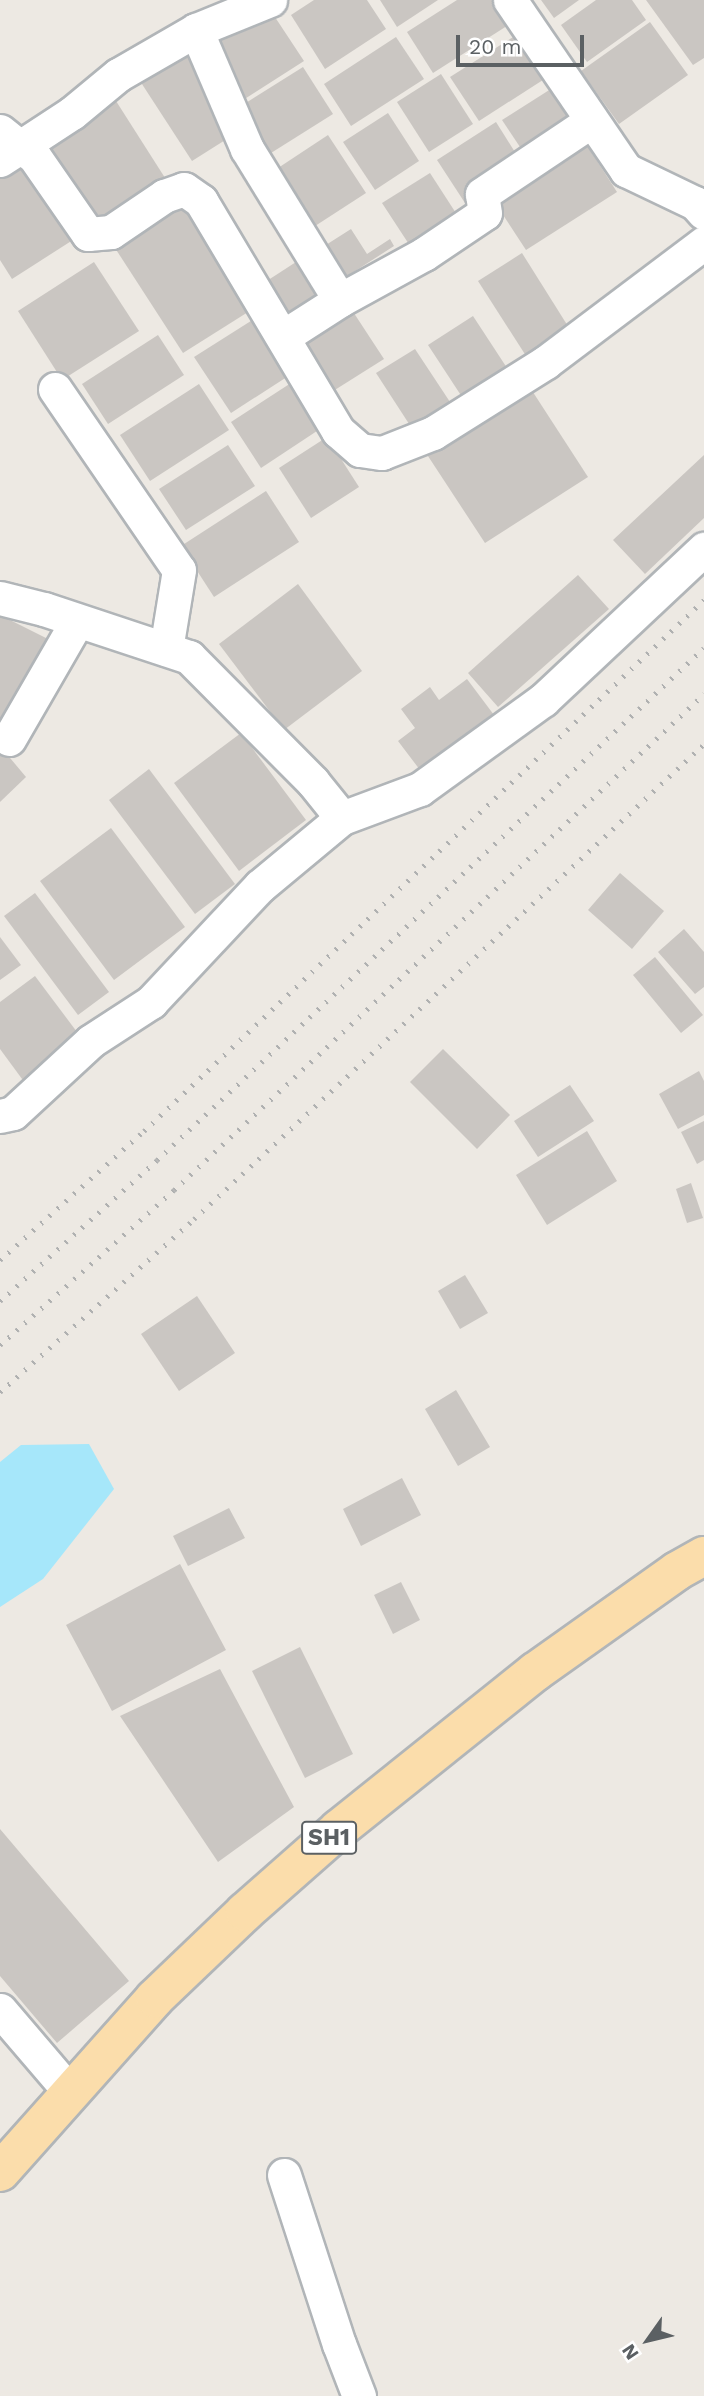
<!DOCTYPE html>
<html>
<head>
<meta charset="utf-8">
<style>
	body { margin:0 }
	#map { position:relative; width:704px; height:2396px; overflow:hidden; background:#ede9e3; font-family:"Work Sans",sans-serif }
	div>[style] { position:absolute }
	.water>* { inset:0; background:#a6e7fa }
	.building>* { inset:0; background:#cac6c2 }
	.roads { filter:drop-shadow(2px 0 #b1b5b8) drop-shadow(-2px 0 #b1b5b8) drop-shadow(0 2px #b1b5b8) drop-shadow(0 -2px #b1b5b8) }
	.street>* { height:33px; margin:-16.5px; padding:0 16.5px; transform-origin:16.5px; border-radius:16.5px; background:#fff }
	.primary>* { height:38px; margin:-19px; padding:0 19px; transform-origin:19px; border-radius:19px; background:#fbddab }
	.rail>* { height:5px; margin-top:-2.5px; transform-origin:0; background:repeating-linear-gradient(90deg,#b0b1b1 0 2px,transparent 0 11px) }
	span { translate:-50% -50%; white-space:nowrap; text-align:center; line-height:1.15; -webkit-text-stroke:6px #fff; paint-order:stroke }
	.shield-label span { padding:2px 5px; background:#fff; border:2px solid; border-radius:5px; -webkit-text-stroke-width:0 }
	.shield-label { font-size:23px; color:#5b6063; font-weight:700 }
	.north { position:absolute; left:613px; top:2305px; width:70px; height:70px; -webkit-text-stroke:5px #fff; paint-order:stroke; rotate:236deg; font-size:19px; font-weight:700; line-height:28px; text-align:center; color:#5b6063 }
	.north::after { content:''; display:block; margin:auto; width:24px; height:32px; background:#5b6063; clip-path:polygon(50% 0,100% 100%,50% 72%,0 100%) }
	.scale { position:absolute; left:456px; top:35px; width:128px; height:32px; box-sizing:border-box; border:4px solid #5b6063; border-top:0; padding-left:9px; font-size:21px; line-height:24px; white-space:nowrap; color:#5b6063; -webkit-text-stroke:5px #fff; paint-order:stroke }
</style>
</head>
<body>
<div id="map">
	<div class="water">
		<div style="clip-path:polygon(89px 1444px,114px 1489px,43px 1579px,0 1607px,0 1462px,21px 1445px)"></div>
	</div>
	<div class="building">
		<div style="clip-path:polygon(314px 0,367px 0,386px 29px,325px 69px,291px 15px)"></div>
		<div style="clip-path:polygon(380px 0,438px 0,397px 27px)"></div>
		<div style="clip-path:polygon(457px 0,495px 0,510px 24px,433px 73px,407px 32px)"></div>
		<div style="clip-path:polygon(541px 0,579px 0,554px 18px)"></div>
		<div style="clip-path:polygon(596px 0,632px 0,646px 20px,587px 62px,561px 25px)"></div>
		<div style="clip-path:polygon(646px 0,704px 0,704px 58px,693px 65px)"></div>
		<div style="clip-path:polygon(269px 8px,304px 61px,243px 100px,209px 47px)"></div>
		<div style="clip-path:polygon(650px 22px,688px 75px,619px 124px,581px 71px)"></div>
		<div style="clip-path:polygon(518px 34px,546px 78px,479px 121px,450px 77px)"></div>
		<div style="clip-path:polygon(396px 37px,424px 79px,351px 126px,324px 84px)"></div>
		<div style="clip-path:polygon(196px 44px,249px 125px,192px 161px,140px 81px)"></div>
		<div style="clip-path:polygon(303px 67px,333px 114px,271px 153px,241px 106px)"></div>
		<div style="clip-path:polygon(441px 74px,473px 124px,429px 152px,397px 102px)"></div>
		<div style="clip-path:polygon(554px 87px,578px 126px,528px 159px,502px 120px)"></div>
		<div style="clip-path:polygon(109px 90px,167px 181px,97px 227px,39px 136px)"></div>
		<div style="clip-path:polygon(388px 113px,419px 161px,375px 190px,343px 142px)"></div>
		<div style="clip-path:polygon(496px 122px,523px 165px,465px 203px,437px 160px)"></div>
		<div style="clip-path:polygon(579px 133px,617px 192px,526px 250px,488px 192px)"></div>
		<div style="clip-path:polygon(328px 135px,366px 193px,312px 228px,275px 170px)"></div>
		<div style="clip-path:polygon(26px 161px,76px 238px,12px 279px,0 260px,0 178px)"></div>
		<div style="clip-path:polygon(430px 173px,463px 224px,416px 255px,382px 203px)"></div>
		<div style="clip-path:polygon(191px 199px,259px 305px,183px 353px,115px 248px)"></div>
		<div style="clip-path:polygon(351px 229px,367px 254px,390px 239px,394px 246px,338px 282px,318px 250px)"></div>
		<div style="clip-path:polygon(313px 251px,341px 295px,287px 330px,259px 286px)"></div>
		<div style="clip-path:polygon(522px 253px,571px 331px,528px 359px,478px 281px)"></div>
		<div style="clip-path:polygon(94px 262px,139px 331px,62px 380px,18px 311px)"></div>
		<div style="clip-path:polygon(346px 301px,384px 359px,330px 393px,292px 335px)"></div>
		<div style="clip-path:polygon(473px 316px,509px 371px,464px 400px,428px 345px)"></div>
		<div style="clip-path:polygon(257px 317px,293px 373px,231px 413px,194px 357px)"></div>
		<div style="clip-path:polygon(158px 335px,184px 375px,108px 424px,82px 384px)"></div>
		<div style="clip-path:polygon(415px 349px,452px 405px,413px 430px,376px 373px)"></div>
		<div style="clip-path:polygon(291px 383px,320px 429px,261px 468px,231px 422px)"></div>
		<div style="clip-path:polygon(199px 384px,229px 430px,150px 481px,120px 435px)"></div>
		<div style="clip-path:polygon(529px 386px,588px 477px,485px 543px,426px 453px)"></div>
		<div style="clip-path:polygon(327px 437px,359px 487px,311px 518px,279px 468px)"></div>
		<div style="clip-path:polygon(228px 445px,255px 486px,186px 530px,159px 489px)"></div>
		<div style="clip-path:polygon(704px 455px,704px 518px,645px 574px,613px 540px)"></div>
		<div style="clip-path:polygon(266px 491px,299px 542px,214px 597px,181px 546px)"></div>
		<div style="clip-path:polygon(578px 575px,609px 609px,498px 707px,468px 673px)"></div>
		<div style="clip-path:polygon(298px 584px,362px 671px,284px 730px,219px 644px)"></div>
		<div style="clip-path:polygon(0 615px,50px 640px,0 728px)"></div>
		<div style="clip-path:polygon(467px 679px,494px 715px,420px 770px,398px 741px,415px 728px,401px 709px,430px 687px,439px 700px)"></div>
		<div style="clip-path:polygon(241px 733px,306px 820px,239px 871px,174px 783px)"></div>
		<div style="clip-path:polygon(0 746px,26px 777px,0 802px)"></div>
		<div style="clip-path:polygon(149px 769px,235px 884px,195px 914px,109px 800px)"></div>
		<div style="clip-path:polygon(111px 828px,185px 927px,114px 980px,40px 881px)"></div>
		<div style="clip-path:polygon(620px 873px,664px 911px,632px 949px,588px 910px)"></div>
		<div style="clip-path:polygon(35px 893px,109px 992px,78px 1015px,4px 916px)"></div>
		<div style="clip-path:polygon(684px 929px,704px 952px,704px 987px,695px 994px,658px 952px)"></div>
		<div style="clip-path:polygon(0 937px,21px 965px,0 980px)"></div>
		<div style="clip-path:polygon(655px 957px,703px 1015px,681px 1033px,633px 975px)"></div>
		<div style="clip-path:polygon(35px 976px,83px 1040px,25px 1083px,0 1049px,0 1002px)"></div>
		<div style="clip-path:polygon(443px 1049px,510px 1115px,477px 1149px,410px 1082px)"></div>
		<div style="clip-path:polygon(699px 1071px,704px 1081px,704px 1115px,678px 1129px,659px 1094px)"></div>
		<div style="clip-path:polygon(570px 1085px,594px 1121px,538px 1157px,514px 1121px)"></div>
		<div style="clip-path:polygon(704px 1121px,704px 1160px,697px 1164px,681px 1132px)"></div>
		<div style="clip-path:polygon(587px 1131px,617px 1181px,547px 1225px,516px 1175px)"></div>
		<div style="clip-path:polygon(691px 1183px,703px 1218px,687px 1223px,676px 1189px)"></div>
		<div style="clip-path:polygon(465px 1275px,488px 1313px,460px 1329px,438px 1291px)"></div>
		<div style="clip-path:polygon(197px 1296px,235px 1353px,179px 1391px,141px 1334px)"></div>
		<div style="clip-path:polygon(456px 1390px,490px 1447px,458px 1466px,425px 1409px)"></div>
		<div style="clip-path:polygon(402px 1478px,421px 1515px,361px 1546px,343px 1509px)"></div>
		<div style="clip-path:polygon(229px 1508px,245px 1538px,188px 1566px,173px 1536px)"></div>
		<div style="clip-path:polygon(180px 1564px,226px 1650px,112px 1711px,66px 1625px)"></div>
		<div style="clip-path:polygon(401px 1582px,420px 1620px,393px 1634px,374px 1595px)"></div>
		<div style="clip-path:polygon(300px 1647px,353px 1754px,305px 1778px,252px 1671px)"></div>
		<div style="clip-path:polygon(220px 1669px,294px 1807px,218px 1862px,120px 1716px)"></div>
		<div style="clip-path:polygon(0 1829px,129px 1981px,57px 2043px,0 1976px)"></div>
	</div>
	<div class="roads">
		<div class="street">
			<div style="left:510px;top:0;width:206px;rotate:55.7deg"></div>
			<div style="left:626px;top:170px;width:76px;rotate:25.6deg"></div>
			<div style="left:695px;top:203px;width:13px;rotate:48deg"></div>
			<div style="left:196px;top:30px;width:129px;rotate:66.8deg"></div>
			<div style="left:247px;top:149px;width:177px;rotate:58.4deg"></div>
			<div style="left:0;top:131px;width:26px;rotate:39deg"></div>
			<div style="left:20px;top:147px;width:62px;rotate:-33.2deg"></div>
			<div style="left:72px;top:113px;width:60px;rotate:-39.6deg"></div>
			<div style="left:118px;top:75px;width:90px;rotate:-30deg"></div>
			<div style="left:196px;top:30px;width:80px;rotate:-22.1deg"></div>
			<div style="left:0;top:160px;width:24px;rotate:-33deg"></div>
			<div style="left:20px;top:147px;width:17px;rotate:33deg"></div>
			<div style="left:34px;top:156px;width:95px;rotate:55.3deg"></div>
			<div style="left:88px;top:234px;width:23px;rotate:-5deg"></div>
			<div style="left:111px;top:232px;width:64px;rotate:-34.2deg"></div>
			<div style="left:164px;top:196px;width:21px;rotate:-19deg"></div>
			<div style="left:184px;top:189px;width:21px;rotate:35deg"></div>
			<div style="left:201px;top:201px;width:268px;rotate:59.2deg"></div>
			<div style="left:338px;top:431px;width:29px;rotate:41deg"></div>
			<div style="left:360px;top:450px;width:22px;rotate:8deg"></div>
			<div style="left:382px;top:453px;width:55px;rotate:-21.4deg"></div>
			<div style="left:433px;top:433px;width:133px;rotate:-32.1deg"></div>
			<div style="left:546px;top:362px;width:198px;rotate:-37deg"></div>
			<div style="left:284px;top:336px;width:67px;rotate:-32.7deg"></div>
			<div style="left:340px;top:300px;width:96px;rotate:-28.7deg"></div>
			<div style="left:424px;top:254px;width:73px;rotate:-33.9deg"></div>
			<div style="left:485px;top:213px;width:19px;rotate:-99deg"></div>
			<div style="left:482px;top:194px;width:131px;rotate:-33.8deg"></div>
			<div style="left:55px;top:389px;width:219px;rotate:55.6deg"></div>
			<div style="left:179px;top:570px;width:80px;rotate:99.3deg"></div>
			<div style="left:0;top:598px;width:45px;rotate:14deg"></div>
			<div style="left:44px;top:609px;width:153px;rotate:18.3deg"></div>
			<div style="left:189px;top:657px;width:176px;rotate:45.2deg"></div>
			<div style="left:313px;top:782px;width:46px;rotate:51.1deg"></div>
			<div style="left:9px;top:739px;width:136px;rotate:-60deg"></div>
			<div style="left:0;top:1116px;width:13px;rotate:-13deg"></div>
			<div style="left:13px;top:1113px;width:106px;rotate:-42.7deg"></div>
			<div style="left:91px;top:1041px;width:72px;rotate:-33deg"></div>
			<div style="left:151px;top:1002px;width:159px;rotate:-46.8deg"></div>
			<div style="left:260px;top:886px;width:107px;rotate:-39.7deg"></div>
			<div style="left:342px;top:818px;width:83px;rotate:-20.4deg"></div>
			<div style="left:420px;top:789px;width:152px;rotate:-35.9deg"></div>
			<div style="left:543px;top:700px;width:221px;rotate:-43.2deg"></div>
			<div style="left:0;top:2010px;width:109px;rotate:49.5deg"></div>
			<div style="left:284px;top:2175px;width:178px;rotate:72deg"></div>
			<div style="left:339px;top:2344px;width:56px;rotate:69deg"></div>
		</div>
		<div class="primary">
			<div style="left:0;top:2172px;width:233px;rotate:-48.3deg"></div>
			<div style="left:155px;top:1998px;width:124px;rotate:-43.7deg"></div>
			<div style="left:245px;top:1912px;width:125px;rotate:-41.4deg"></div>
			<div style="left:339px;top:1829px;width:251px;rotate:-38.7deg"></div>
			<div style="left:535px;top:1672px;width:174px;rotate:-35.4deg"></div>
			<div style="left:677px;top:1571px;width:31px;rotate:-29deg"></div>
		</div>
	</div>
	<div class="rail">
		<div style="left:0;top:1260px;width:193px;rotate:-41.9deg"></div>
		<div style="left:144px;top:1131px;width:772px;rotate:-43.48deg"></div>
		<div style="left:0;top:1301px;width:211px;rotate:-41.9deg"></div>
		<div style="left:157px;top:1160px;width:749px;rotate:-43.11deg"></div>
		<div style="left:0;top:1345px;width:233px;rotate:-41.7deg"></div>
		<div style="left:174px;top:1190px;width:726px;rotate:-43.1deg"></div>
		<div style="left:0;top:1392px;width:260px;rotate:-41.7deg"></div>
		<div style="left:194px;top:1219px;width:697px;rotate:-42.96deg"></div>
	</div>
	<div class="shield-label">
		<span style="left:329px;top:1838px">SH1</span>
	</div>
	<div class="north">N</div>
	<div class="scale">20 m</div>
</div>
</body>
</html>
